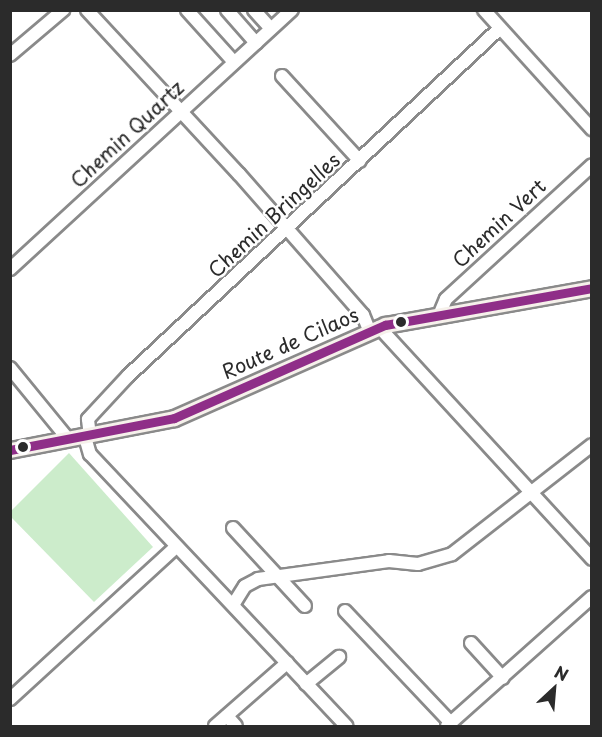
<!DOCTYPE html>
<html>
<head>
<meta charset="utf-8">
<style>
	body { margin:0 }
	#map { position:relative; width:602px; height:737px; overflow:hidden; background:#fff; font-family:"Playpen Sans",sans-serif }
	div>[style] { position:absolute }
	.green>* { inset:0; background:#cceccb }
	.roads { filter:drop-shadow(2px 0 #8a8a8a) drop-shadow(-2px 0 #8a8a8a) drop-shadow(0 2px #8a8a8a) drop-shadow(0 -2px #8a8a8a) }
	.minor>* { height:12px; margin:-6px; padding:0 6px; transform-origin:6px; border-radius:6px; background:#fff }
	.major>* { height:15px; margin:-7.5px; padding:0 7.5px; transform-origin:7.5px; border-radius:7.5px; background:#f6f1eb }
	.bus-1>* { height:9px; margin:-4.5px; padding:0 4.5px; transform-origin:4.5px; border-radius:4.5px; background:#8f2e88 }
	.dots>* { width:16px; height:16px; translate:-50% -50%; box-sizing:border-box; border:3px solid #fff; border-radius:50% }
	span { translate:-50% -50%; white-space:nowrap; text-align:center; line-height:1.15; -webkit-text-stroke:5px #fff; paint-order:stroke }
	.street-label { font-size:20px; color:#2b2b2b }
	.frame { position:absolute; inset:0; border:12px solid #2b2b2b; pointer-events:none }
	.north { position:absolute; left:524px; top:659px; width:60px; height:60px; -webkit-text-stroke:4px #fff; paint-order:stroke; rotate:26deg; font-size:16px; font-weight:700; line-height:24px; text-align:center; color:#2b2b2b }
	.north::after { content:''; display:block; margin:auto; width:21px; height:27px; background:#2b2b2b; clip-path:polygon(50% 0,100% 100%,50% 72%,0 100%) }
</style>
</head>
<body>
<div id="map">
	<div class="green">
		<div style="clip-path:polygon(69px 453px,153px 547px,94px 602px,11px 517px,11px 511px)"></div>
	</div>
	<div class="roads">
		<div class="minor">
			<div style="left:87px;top:10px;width:224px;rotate:47.2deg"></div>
			<div style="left:239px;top:174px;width:188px;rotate:48.7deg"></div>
			<div style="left:363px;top:315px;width:16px;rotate:68deg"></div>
			<div style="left:187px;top:10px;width:70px;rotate:47.9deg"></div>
			<div style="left:227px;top:10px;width:44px;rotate:48.7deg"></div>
			<div style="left:254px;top:10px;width:25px;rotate:48deg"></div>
			<div style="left:484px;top:10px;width:161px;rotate:47.8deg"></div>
			<div style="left:10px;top:55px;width:70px;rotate:-40.3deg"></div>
			<div style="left:282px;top:76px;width:115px;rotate:47.5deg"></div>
			<div style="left:10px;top:269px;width:383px;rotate:-42.6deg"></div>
			<div style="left:440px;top:313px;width:15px;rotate:-67deg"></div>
			<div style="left:446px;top:299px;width:198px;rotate:-42.5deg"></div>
			<div style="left:379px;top:327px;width:315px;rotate:47.4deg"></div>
			<div style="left:10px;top:368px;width:93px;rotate:50.7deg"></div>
			<div style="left:90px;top:436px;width:17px;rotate:-97deg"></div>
			<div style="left:88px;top:419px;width:59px;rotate:-47.1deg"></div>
			<div style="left:128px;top:376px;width:509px;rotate:-43.09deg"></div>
			<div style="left:85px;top:437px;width:18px;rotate:74deg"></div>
			<div style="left:90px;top:454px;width:374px;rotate:46.7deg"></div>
			<div style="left:233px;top:528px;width:106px;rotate:47.3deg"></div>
			<div style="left:233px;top:605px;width:22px;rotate:-58deg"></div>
			<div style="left:245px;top:586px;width:15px;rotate:-28deg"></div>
			<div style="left:258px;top:579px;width:132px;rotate:-7.8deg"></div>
			<div style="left:389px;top:561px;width:29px;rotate:6deg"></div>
			<div style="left:418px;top:564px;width:35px;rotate:-16deg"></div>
			<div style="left:452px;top:554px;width:177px;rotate:-37.9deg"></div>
			<div style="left:345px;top:611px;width:154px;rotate:46.6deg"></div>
			<div style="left:471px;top:643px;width:47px;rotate:47.6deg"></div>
			<div style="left:306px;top:684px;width:43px;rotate:-39.3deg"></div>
			<div style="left:10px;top:699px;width:225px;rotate:-42.5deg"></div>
			<div style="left:227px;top:716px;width:13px;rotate:48deg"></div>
			<div style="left:215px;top:726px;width:96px;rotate:-41.2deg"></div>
			<div style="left:447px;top:726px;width:194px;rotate:-41.7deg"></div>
		</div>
		<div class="major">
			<div style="left:10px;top:450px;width:167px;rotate:-11deg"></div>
			<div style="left:174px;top:418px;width:231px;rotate:-23.8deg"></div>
			<div style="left:385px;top:325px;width:210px;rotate:-10.1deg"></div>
		</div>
	</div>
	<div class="bus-1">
		<div style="left:10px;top:450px;width:167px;rotate:-11deg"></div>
		<div style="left:174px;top:418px;width:231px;rotate:-23.8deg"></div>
		<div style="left:385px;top:325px;width:210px;rotate:-10.1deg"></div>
	</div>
	<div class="dots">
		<div style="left:401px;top:322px;background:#2b2b2b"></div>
		<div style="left:23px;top:447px;background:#2b2b2b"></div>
	</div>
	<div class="street-label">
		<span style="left:127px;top:134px;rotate:-43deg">Chemin Quartz</span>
		<span style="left:274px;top:215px;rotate:-43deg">Chemin Bringelles</span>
		<span style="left:499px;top:223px;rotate:-43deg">Chemin Vert</span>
		<span style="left:290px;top:343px;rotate:-24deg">Route de Cilaos</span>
	</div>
	<div class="frame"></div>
	<div class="north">N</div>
</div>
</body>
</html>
